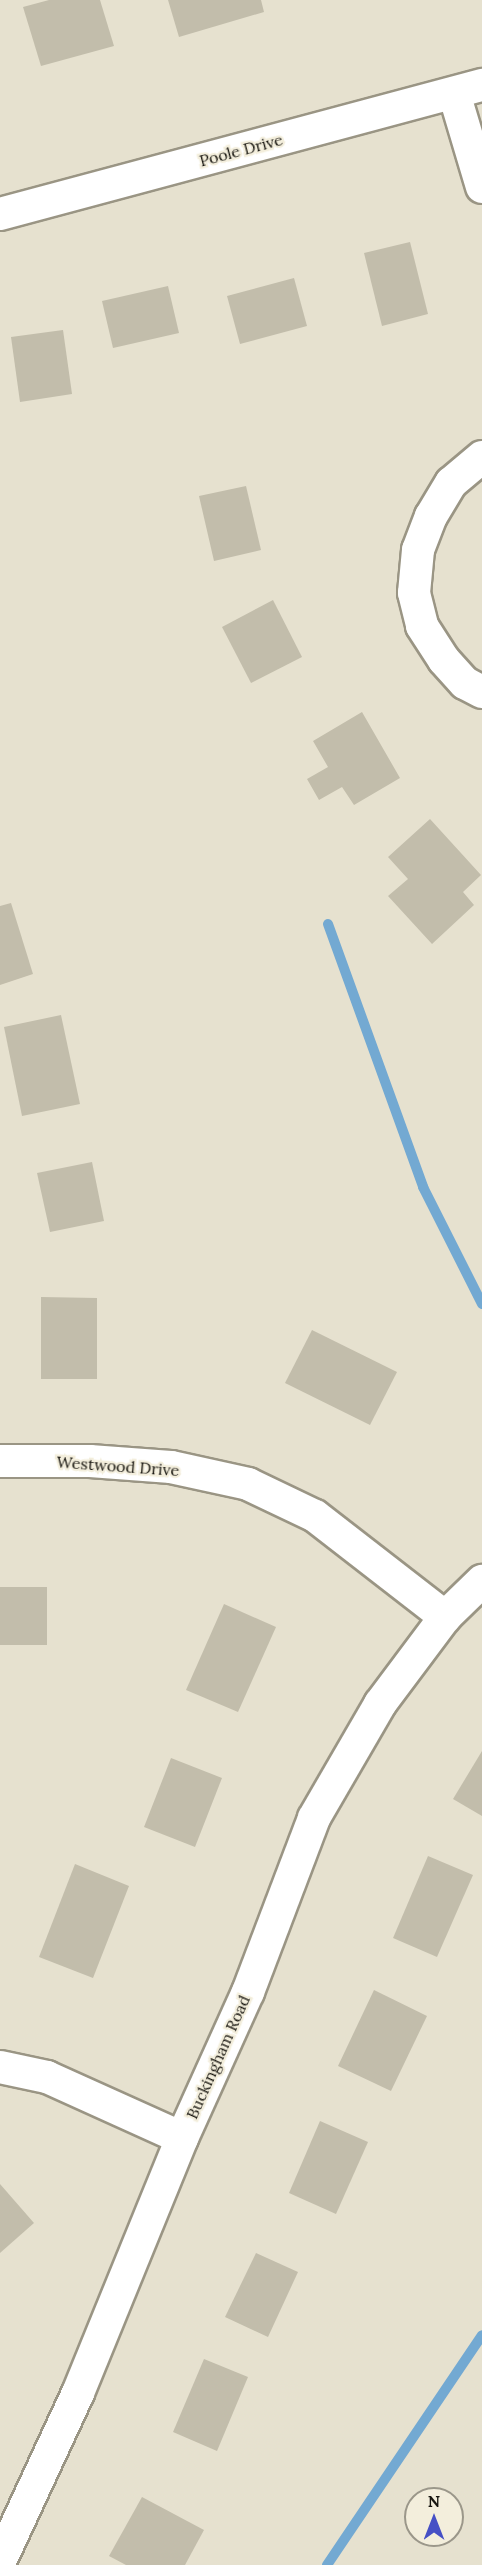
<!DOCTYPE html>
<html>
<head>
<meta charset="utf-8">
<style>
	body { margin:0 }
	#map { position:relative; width:482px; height:2565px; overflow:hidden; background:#e6e1cf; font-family:Lora,serif }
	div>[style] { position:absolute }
	.stream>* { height:10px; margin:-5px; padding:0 5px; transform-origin:5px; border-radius:5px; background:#73a9d2 }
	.building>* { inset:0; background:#c2bdab }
	.roads { filter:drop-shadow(2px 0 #9a9584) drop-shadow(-2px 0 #9a9584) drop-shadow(0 2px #9a9584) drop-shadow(0 -2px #9a9584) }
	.minor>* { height:32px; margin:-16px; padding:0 16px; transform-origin:16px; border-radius:16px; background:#fff }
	span { translate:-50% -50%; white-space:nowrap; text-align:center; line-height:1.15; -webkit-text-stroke:4.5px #f3eedc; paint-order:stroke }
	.street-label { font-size:16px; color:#17150f }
	.north { position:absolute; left:404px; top:2487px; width:60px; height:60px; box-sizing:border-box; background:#f3eedc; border:2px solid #9b978a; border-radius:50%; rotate:0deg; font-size:16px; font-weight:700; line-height:24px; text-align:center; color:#17150f }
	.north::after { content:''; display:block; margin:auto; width:21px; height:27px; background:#4650c5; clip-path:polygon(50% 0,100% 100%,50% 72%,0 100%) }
</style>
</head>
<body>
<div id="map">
	<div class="stream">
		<div style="left:328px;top:924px;width:280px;rotate:70.1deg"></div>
		<div style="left:423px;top:1187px;width:131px;rotate:63.2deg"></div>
		<div style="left:327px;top:2565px;width:277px;rotate:-56deg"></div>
	</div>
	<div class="building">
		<div style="clip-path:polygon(49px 0,100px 0,114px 46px,41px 66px,23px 7px)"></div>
		<div style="clip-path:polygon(168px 0,261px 0,264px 12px,179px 37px)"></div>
		<div style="clip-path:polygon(410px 242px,428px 314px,382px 326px,364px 253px)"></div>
		<div style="clip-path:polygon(294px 278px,307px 326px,240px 344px,227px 296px)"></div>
		<div style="clip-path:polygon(168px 286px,179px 333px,113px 348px,102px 301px)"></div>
		<div style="clip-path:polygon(63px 330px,72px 394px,20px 402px,11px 337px)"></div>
		<div style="clip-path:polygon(246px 486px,261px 550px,214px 561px,199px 496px)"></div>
		<div style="clip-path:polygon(273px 600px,302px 657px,251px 683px,222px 627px)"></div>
		<div style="clip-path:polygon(362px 712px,400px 778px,354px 805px,342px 787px,319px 800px,307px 779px,328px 767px,313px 741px)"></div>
		<div style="clip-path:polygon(430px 819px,481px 875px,463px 892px,474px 905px,432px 944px,388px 896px,408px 879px,388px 857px)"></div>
		<div style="clip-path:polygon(11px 903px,33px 974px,0 985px,0 906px)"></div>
		<div style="clip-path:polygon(61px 1015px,80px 1104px,22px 1116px,4px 1027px)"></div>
		<div style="clip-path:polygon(92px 1162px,104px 1221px,50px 1232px,37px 1173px)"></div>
		<div style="clip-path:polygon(41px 1297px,97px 1298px,97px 1379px,41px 1379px)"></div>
		<div style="clip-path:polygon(312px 1330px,397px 1372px,370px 1425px,285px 1383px)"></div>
		<div style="clip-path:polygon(0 1587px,47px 1587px,47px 1645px,0 1645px)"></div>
		<div style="clip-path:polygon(224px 1604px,276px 1627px,238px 1712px,186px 1690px)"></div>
		<div style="clip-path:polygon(482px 1751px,482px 1816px,453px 1799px)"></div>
		<div style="clip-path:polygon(171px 1758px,222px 1778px,195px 1847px,144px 1827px)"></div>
		<div style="clip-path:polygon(428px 1856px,473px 1875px,437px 1957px,393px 1938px)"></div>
		<div style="clip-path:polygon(75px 1864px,129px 1886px,93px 1978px,39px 1957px)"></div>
		<div style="clip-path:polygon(374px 1990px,427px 2016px,391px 2091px,338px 2066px)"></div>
		<div style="clip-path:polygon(320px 2121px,368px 2142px,336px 2214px,289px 2193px)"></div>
		<div style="clip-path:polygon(0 2184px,34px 2223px,0 2253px)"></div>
		<div style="clip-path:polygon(256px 2253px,298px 2272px,268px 2337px,225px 2317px)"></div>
		<div style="clip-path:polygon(204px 2359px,248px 2377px,217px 2451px,173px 2432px)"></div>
		<div style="clip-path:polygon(142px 2497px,204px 2530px,185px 2565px,126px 2565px,109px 2556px)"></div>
	</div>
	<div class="roads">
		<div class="minor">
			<div style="left:454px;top:93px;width:98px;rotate:73.4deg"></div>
			<div style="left:0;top:214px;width:499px;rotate:-15deg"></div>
			<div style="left:482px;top:457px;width:40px;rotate:140deg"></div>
			<div style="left:451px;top:483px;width:39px;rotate:121deg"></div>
			<div style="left:431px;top:516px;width:36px;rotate:111deg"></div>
			<div style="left:418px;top:550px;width:43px;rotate:95.3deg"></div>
			<div style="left:414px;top:593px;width:34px;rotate:76deg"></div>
			<div style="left:422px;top:626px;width:40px;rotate:57.1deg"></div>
			<div style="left:444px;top:660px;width:31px;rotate:48deg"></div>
			<div style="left:465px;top:683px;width:19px;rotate:28deg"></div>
			<div style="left:0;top:1461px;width:90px"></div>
			<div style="left:90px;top:1461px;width:81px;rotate:4.2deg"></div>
			<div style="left:171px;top:1467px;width:79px;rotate:12.4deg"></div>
			<div style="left:248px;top:1484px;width:74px;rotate:25.5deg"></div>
			<div style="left:315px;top:1516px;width:165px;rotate:37.8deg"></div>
			<div style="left:0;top:2067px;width:48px;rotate:12deg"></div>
			<div style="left:47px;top:2077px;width:148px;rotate:24.3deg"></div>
			<div style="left:0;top:2561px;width:185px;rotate:-65.1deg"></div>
			<div style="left:78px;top:2393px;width:275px;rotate:-67.8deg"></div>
			<div style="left:182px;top:2138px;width:160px;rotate:-65.7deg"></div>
			<div style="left:248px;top:1992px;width:186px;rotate:-69.2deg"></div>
			<div style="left:314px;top:1818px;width:132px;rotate:-59.9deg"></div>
			<div style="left:380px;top:1704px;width:109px;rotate:-53.2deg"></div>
			<div style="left:445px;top:1617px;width:52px;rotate:-44.2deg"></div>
		</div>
	</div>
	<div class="street-label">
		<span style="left:241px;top:150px;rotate:-15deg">Poole Drive</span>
		<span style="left:118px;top:1466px;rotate:4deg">Westwood Drive</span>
		<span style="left:218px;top:2057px;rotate:-66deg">Buckingham Road</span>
	</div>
	<div class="north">N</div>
</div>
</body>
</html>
